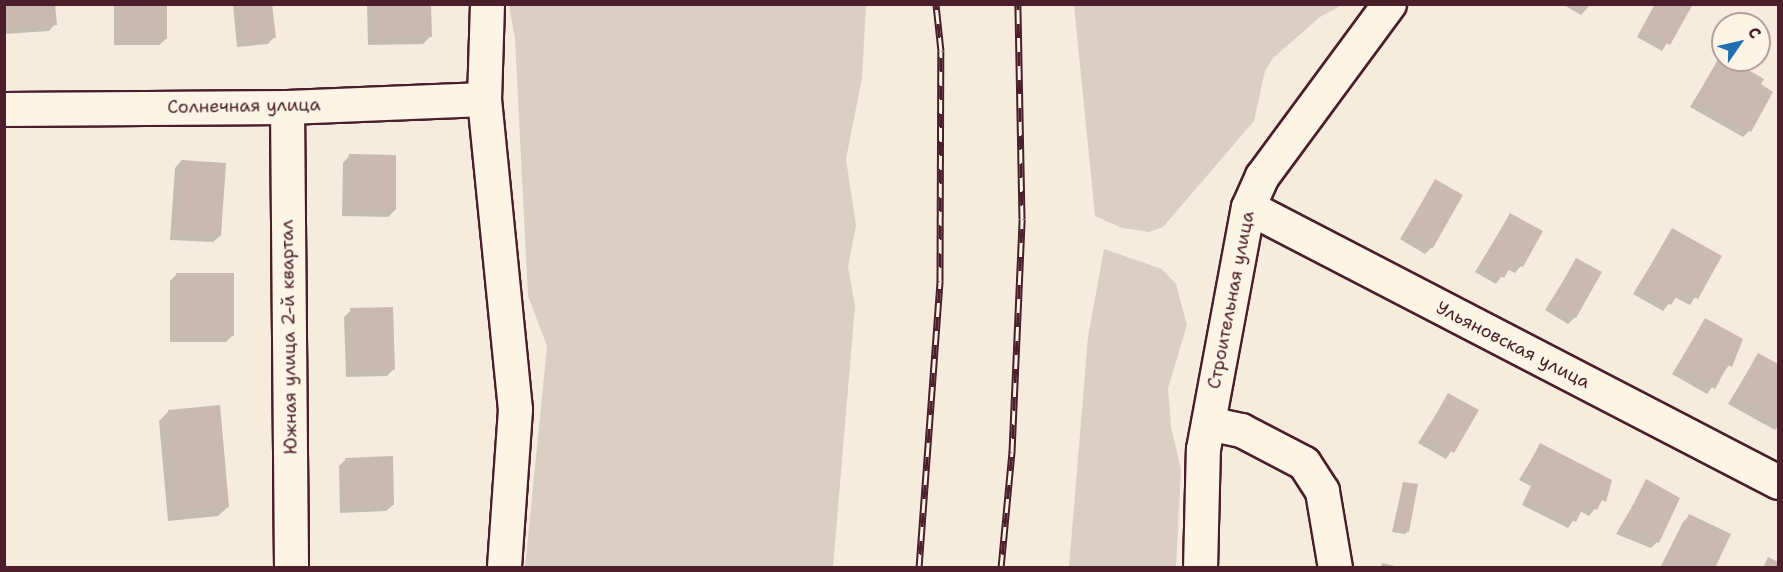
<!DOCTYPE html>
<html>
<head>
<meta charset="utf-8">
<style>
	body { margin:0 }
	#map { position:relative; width:1783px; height:572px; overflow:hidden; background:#f5ecde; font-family:"Shantell Sans",sans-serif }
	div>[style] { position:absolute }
	.green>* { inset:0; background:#dbcec4 }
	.shadow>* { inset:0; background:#0003 }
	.building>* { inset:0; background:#cab9b1 }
	.roads { filter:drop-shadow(2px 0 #4a1f2b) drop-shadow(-2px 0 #4a1f2b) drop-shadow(0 2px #4a1f2b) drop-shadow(0 -2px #4a1f2b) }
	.minor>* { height:33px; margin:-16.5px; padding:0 16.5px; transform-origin:16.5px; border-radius:16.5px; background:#fcf5e5 }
	.rail>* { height:7px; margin-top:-3.5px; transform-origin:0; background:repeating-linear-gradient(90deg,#fcf5e5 0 14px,#4a1f2b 0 28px); box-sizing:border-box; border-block:2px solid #4a1f2b }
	span { translate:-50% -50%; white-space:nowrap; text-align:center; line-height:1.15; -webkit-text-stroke:4.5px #fcf5e5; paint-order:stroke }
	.street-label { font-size:18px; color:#4a1f2b }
	.frame { position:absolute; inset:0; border:6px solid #4a1f2b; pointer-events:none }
	.north { position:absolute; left:1711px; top:12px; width:60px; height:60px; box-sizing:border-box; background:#fcf5e5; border:2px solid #b59f9b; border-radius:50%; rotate:56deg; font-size:16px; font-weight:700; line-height:24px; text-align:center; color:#4a1f2b }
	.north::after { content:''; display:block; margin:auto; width:21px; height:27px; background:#1f6fb2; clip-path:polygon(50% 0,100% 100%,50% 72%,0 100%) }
</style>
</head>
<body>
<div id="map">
	<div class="green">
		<div style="clip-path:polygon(509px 5px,866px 5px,862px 78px,846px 159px,856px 225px,848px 267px,855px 306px,833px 567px,525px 567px,547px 346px,528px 296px,515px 39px)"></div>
		<div style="clip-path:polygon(1074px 5px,1074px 4px,1342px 5px,1320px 17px,1273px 58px,1265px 71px,1254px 121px,1163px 227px,1149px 232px,1122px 228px,1095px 216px)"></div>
		<div style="clip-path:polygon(1104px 249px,1162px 269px,1176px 284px,1187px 325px,1168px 388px,1171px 427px,1181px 469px,1176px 567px,1069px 567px,1088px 337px)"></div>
	</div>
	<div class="shadow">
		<div style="clip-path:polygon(4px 4px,55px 24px,49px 31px,4px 34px)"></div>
		<div style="clip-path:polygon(114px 4px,166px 4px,166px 39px,159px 45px,114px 45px)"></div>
		<div style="clip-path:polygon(233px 4px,271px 4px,274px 37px,268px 44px,237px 47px)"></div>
		<div style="clip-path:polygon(367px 4px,429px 4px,430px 37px,423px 44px,368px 45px)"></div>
		<div style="clip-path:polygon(1562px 4px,1591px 4px,1581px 15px)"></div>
		<div style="clip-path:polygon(1655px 4px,1691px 4px,1662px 51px,1637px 37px)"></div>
		<div style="clip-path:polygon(1721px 56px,1759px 85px,1749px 131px,1743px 137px,1690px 107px)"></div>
		<div style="clip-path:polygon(349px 156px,395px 210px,388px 217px,342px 216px,343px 163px)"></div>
		<div style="clip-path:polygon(181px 161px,220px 236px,213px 242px,170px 240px,175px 168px)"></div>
		<div style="clip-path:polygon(1435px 181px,1432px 247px,1425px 254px,1400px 239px)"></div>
		<div style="clip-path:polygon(1510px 215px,1541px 232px,1521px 266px,1515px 273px,1507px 269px,1496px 284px,1475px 272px)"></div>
		<div style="clip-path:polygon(1672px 230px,1720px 257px,1690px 305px,1674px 297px,1663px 311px,1633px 294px)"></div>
		<div style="clip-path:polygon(1577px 259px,1575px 317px,1568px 324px,1545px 310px)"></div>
		<div style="clip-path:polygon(176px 275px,233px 335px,226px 342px,170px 342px,170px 281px)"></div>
		<div style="clip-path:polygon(351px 310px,394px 369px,387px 376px,346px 377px,344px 317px)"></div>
		<div style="clip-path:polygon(1705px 320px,1736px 356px,1707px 394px,1672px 374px)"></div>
		<div style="clip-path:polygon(1758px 355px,1777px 365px,1778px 362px,1778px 426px,1775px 430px,1728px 404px)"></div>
		<div style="clip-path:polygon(1448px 395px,1477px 411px,1446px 459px,1418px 443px)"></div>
		<div style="clip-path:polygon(169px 411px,228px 507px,218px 516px,168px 521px,159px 421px)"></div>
		<div style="clip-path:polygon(1540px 445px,1610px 490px,1589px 516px,1580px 511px,1568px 528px,1522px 505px,1531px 486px,1519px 480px)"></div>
		<div style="clip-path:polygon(346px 459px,393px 505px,386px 511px,340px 513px,339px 466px)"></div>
		<div style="clip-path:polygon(1647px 481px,1657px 542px,1651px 548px,1616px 534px)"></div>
		<div style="clip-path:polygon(1403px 483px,1408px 531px,1405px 534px,1392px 532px)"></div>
		<div style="clip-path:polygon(1690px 515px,1713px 568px,1660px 568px,1683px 522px)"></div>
		<div style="clip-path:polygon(1383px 563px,1402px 568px,1379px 568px)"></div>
	</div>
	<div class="building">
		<div style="clip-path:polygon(4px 4px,55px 4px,57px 25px,4px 29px)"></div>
		<div style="clip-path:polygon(120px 4px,167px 4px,167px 39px,120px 39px)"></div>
		<div style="clip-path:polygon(240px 4px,272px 4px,276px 38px,244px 41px)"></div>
		<div style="clip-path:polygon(373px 4px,431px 4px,432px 37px,374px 39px)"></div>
		<div style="clip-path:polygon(1657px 4px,1693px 4px,1670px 45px,1642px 30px)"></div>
		<div style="clip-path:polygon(1721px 54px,1723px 60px,1731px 60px,1764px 79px,1761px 84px,1773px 92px,1751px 132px,1695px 100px)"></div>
		<div style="clip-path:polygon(349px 154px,396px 155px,396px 210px,348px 210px)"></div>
		<div style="clip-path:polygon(181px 160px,226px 163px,221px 236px,176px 233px)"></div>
		<div style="clip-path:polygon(1435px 179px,1463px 195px,1433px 248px,1405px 232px)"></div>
		<div style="clip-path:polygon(1510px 213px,1543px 231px,1523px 267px,1513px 262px,1504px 278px,1480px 265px)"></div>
		<div style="clip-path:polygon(1672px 228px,1722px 256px,1698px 299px,1680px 290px,1671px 305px,1639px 286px)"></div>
		<div style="clip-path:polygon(1576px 258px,1602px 272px,1576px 318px,1551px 303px)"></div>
		<div style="clip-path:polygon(176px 273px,234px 273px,234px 336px,176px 336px)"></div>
		<div style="clip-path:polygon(393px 307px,395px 370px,352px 371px,350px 308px)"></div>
		<div style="clip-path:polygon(1705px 318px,1743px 339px,1732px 367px,1728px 365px,1715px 389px,1677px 367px)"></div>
		<div style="clip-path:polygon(1758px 353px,1778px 364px,1778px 422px,1733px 397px)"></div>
		<div style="clip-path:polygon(1448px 393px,1479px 410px,1454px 453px,1424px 436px)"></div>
		<div style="clip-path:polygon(220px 405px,229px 507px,177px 512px,168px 410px)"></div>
		<div style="clip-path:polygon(1540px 443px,1612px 480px,1606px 502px,1602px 500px,1597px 510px,1585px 504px,1576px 522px,1527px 498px,1537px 479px,1525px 473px)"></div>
		<div style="clip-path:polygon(393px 456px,394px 505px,346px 507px,345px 458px)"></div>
		<div style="clip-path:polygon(1646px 479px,1680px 498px,1659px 543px,1622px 527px)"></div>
		<div style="clip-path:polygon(1403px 482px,1418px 484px,1409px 532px,1394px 529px)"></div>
		<div style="clip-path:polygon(1689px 514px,1731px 534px,1715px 568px,1676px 568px,1665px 562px)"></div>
		<div style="clip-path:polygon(1768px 557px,1778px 562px,1778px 568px,1763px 568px)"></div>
	</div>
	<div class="roads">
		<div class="minor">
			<div style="left:487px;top:4px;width:95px;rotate:91.8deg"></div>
			<div style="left:484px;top:99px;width:312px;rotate:84.3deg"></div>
			<div style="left:515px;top:409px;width:159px;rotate:94deg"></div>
			<div style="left:287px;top:107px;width:461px;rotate:89.5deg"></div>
			<div style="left:4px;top:109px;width:283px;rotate:-0.4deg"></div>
			<div style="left:287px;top:107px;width:197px;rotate:-2.3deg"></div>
			<div style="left:1248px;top:207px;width:597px;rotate:27.42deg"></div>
			<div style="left:1208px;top:423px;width:34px;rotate:12deg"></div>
			<div style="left:1241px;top:430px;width:71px;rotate:27.6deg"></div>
			<div style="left:1304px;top:463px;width:33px;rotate:57deg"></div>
			<div style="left:1322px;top:491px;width:78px;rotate:80.4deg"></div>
			<div style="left:1200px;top:568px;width:119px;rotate:-88.6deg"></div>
			<div style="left:1203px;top:449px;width:246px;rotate:-79.5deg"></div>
			<div style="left:1248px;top:207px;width:34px;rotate:-66deg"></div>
			<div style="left:1262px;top:176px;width:214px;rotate:-53.6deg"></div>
		</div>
	</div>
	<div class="rail">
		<div style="left:919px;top:568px;width:288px;rotate:-85.8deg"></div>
		<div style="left:940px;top:281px;width:230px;rotate:-89.8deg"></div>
		<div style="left:941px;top:51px;width:47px;rotate:-96.1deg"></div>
		<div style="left:1001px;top:568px;width:117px;rotate:-84.6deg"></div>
		<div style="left:1012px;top:452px;width:233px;rotate:-87.5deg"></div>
		<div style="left:1022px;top:219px;width:215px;rotate:-91.1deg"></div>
	</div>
	<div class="street-label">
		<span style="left:244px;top:106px;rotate:-1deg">Солнечная улица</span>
		<span style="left:1231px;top:300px;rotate:-79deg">Строительная улица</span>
		<span style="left:289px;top:337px;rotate:-91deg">Южная улица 2-й квартал</span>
		<span style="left:1513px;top:345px;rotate:27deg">Ульяновская улица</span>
	</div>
	<div class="frame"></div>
	<div class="north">С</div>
</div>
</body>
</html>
